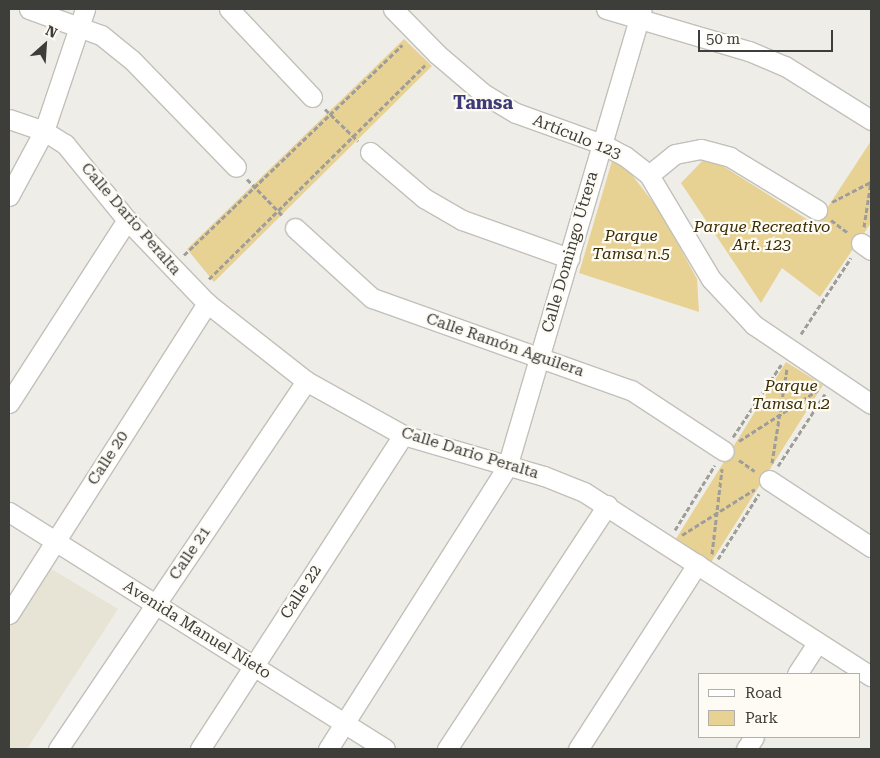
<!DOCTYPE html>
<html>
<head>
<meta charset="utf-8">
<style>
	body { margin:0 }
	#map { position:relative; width:880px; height:758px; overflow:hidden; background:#efede7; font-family:"Roboto Serif",serif }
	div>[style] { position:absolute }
	.built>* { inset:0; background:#e7e3d5 }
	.green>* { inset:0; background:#e7d293 }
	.path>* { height:3px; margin-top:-1.5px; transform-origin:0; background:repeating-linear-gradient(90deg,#9e9d99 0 5px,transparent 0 7.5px) }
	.roads { filter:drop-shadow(1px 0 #c2c0ba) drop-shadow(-1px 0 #c2c0ba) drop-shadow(0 1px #c2c0ba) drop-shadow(0 -1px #c2c0ba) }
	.minor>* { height:19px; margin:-9.5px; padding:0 9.5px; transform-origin:9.5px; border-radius:9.5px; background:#fff }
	span { translate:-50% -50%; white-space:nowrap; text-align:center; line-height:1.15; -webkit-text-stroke:4.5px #fdfbf4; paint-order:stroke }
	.street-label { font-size:16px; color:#3d3d3a }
	.park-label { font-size:16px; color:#392d04; font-style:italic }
	.neighbourhood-label { font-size:18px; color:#3c3b77; font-weight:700 }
	.frame { position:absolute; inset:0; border:10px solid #3d3d3a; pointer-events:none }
	.legend { position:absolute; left:698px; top:673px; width:162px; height:65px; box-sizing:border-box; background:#fdfbf4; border:1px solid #b0afaa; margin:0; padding:6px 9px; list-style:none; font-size:15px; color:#3d3d3a }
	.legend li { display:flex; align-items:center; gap:10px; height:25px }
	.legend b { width:25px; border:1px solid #b0afaa }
	.north { position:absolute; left:20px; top:20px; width:50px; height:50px; -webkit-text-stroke:4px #fdfbf4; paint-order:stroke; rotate:26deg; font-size:14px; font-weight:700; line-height:20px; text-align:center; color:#3d3d3a }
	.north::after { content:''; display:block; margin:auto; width:18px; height:22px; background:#3d3d3a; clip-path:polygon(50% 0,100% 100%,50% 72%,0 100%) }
	.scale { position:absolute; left:698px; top:30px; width:135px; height:22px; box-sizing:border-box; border:2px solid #3d3d3a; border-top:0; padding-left:6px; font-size:15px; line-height:18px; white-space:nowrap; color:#3d3d3a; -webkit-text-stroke:4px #fdfbf4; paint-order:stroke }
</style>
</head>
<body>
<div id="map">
	<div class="built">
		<div style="clip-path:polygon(48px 567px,118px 609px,27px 749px,9px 749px,9px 628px)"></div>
	</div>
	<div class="green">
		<div style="clip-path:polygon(404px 39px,432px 66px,214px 282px,187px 249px)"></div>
		<div style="clip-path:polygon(871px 141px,871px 223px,820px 297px,782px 268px,761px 303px,681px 183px,707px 156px,816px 225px)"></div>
		<div style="clip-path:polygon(612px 161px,628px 170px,660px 211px,697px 279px,699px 312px,579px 273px)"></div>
		<div style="clip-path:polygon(786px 362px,823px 385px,710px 564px,674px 542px)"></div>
	</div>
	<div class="path">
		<div style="left:325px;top:109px;width:46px;rotate:44.1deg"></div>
		<div style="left:247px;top:179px;width:50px;rotate:45.8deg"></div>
		<div style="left:832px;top:202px;width:44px;rotate:-27.1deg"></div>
		<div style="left:831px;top:220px;width:21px;rotate:37deg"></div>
		<div style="left:864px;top:227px;width:47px;rotate:-81.3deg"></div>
		<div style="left:184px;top:255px;width:303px;rotate:-43.9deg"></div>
		<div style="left:209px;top:279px;width:304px;rotate:-44.7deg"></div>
		<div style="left:801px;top:334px;width:91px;rotate:-56.7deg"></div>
		<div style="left:733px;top:437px;width:87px;rotate:-56.3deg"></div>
		<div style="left:739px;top:441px;width:94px;rotate:-32.8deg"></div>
		<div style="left:739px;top:460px;width:19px;rotate:35deg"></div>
		<div style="left:772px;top:463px;width:96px;rotate:-81deg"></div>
		<div style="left:778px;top:466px;width:86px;rotate:-56.9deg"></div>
		<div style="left:675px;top:530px;width:76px;rotate:-58.4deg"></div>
		<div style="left:682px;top:535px;width:86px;rotate:-32.2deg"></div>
		<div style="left:712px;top:554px;width:86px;rotate:-83.3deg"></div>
		<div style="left:718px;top:559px;width:77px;rotate:-57.8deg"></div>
	</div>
	<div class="roads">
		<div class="minor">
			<div style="left:29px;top:9px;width:77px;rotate:19.9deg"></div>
			<div style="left:101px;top:35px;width:40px;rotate:39deg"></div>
			<div style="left:132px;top:60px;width:149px;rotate:45.8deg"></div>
			<div style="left:229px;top:9px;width:121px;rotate:46.7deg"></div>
			<div style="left:393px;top:9px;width:63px;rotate:45.6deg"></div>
			<div style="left:437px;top:54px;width:62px;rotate:40.4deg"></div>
			<div style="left:484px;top:94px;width:37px;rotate:31deg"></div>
			<div style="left:516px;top:113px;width:91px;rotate:19.8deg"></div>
			<div style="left:602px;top:144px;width:26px;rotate:28deg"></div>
			<div style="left:625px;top:156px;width:31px;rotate:38deg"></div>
			<div style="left:649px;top:175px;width:121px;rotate:59.2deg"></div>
			<div style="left:711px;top:279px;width:63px;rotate:46.9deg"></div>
			<div style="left:754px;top:325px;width:141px;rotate:34deg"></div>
			<div style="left:606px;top:9px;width:149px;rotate:16.4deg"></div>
			<div style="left:749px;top:51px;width:39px;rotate:23deg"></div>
			<div style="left:785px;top:66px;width:102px;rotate:32.1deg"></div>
			<div style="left:9px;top:119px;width:37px;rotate:19deg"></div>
			<div style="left:44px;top:131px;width:25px;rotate:32deg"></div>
			<div style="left:65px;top:144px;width:98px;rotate:50.8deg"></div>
			<div style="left:127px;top:220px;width:115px;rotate:46.1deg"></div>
			<div style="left:207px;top:303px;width:126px;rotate:38.2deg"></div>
			<div style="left:306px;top:381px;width:111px;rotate:29.1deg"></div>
			<div style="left:403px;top:435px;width:147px;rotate:16.2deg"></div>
			<div style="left:544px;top:476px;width:43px;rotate:21.8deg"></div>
			<div style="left:584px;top:492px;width:341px;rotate:32.7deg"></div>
			<div style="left:370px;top:152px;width:71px;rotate:40.4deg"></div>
			<div style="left:424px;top:198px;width:44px;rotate:30.1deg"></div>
			<div style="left:462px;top:220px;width:114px;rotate:19.6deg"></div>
			<div style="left:649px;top:175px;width:33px;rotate:-39deg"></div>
			<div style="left:675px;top:154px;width:26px;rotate:-11deg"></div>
			<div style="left:701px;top:149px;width:30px;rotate:15deg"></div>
			<div style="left:730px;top:157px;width:102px;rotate:31.3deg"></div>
			<div style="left:9px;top:196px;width:74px;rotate:-61.7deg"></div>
			<div style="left:44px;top:131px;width:129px;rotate:-71.4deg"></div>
			<div style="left:295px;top:228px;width:104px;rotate:42.3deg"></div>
			<div style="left:372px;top:298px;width:275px;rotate:19.6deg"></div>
			<div style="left:631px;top:390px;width:111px;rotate:33.3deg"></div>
			<div style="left:861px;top:243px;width:12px;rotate:35deg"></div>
			<div style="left:9px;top:403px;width:218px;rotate:-57.2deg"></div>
			<div style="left:769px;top:480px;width:122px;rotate:33.3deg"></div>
			<div style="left:9px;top:512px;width:444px;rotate:32.2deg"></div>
			<div style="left:9px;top:614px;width:369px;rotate:-57.5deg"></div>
			<div style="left:797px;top:674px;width:38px;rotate:-57deg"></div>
			<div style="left:58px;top:749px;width:444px;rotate:-56deg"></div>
			<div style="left:200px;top:749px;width:374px;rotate:-57.1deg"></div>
			<div style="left:328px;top:749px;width:334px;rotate:-57.6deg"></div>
			<div style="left:507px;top:467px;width:477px;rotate:-73.6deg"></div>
			<div style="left:447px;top:749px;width:292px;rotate:-56.7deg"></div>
			<div style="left:578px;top:749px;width:220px;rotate:-57.2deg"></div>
			<div style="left:746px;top:749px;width:14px;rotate:-56deg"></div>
		</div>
	</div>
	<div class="street-label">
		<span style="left:577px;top:137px;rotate:22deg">Artículo 123</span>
		<span style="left:131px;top:219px;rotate:49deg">Calle Dario Peralta</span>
		<span style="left:570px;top:252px;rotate:-74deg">Calle Domingo Utrera</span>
		<span style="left:505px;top:345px;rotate:19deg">Calle Ramón Aguilera</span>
		<span style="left:470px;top:453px;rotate:17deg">Calle Dario Peralta</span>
		<span style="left:108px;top:458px;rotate:-57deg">Calle 20</span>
		<span style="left:190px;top:553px;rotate:-56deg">Calle 21</span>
		<span style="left:301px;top:592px;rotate:-57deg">Calle 22</span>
		<span style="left:197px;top:630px;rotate:32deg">Avenida Manuel Nieto</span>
	</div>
	<div class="park-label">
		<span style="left:762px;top:236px">Parque Recreativo<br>Art. 123</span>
		<span style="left:631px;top:245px">Parque<br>Tamsa n.5</span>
		<span style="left:791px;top:395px">Parque<br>Tamsa n.2</span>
	</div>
	<div class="neighbourhood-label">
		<span style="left:483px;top:103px">Tamsa</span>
	</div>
	<div class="frame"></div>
	<ul class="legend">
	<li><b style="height:6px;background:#fff"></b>Road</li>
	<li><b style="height:14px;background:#e7d293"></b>Park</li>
	</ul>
	<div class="north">N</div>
	<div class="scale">50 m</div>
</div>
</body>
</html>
